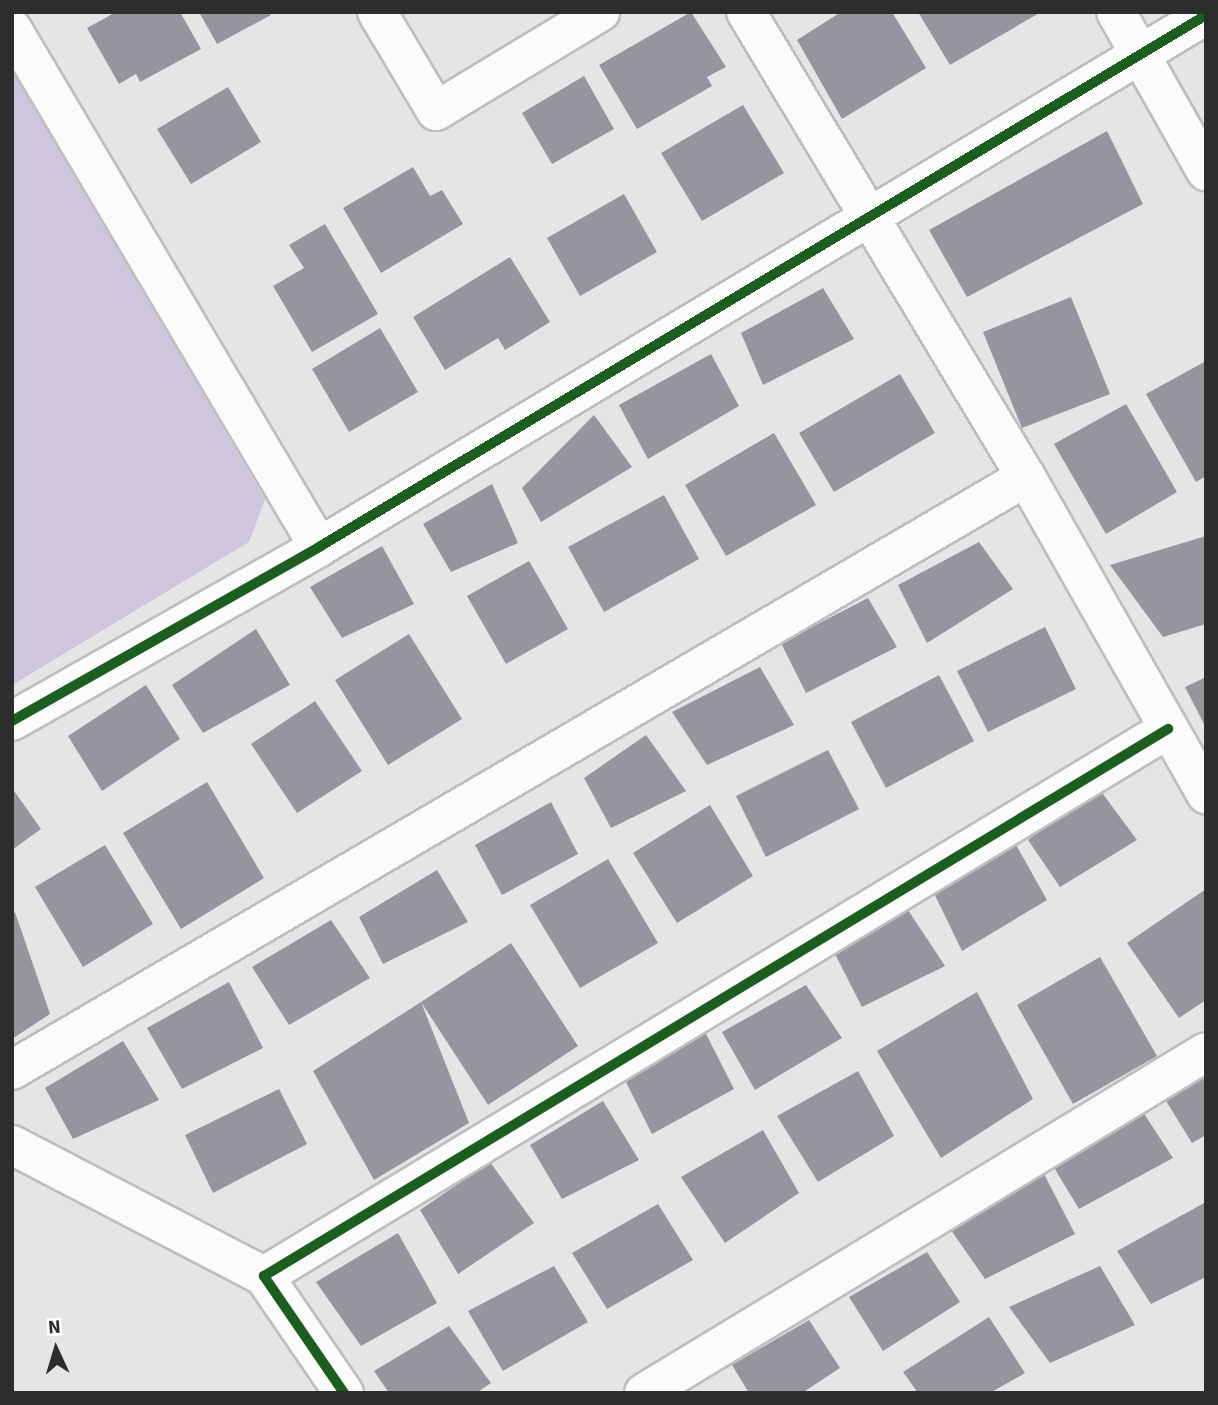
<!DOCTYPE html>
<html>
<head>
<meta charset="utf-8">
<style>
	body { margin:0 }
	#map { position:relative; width:1218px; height:1405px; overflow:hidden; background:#e5e5e6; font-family:"Source Sans 3",sans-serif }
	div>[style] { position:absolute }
	.green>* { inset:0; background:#cec5de }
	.building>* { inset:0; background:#98949d }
	.roads { filter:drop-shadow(2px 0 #bebebf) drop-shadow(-2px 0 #bebebf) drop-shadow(0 2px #bebebf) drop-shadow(0 -2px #bebebf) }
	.minor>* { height:38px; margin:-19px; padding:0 19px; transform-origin:19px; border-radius:19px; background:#fbfbfb }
	.cycleway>* { height:10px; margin:-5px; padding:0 5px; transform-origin:5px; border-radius:5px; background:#1b5e20 }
	span { translate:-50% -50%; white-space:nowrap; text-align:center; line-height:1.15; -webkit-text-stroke:7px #fff; paint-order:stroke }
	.frame { position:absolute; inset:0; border:14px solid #2e2d2e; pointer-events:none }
	.north { position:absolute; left:21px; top:1314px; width:70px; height:70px; -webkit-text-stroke:5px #fff; paint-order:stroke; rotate:356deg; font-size:19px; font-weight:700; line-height:28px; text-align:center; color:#2e2d2e }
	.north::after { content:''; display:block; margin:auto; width:24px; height:32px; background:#2e2d2e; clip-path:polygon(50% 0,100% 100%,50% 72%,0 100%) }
</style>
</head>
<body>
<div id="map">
	<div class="green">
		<div style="clip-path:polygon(12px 71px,265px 499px,249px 542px,12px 685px)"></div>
	</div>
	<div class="building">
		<div style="clip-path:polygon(116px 12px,180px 12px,201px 49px,140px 82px,136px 74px,119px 84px,87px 28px)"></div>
		<div style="clip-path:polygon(199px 12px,269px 12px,271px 15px,217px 44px)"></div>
		<div style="clip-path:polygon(691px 12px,726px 67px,707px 77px,712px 86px,637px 129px,599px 65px)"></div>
		<div style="clip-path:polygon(841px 12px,892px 12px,926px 68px,842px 119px,797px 40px)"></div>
		<div style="clip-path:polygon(918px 12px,1041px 12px,950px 65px)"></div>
		<div style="clip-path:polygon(584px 76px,614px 129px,552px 164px,522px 113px)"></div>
		<div style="clip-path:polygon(228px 87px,261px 142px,191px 184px,157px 129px)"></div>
		<div style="clip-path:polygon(743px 105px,784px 173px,702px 221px,661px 153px)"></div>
		<div style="clip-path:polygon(1107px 131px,1143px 204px,967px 297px,929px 230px)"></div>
		<div style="clip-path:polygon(413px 167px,430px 196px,442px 190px,463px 224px,381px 273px,343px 208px)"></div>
		<div style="clip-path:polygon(624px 194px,657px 252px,580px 296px,547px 238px)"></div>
		<div style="clip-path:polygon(325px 224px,378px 314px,312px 352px,273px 286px,304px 268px,289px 245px)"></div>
		<div style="clip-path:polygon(510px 257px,550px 322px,505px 350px,498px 338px,445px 370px,413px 317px)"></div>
		<div style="clip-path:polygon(823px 288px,854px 339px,763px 385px,741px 333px)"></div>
		<div style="clip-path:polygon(1071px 297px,1110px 394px,1022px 428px,983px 332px)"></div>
		<div style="clip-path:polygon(380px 328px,418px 392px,349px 432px,312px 369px)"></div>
		<div style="clip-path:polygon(711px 354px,739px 406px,648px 459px,619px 405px)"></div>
		<div style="clip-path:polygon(1206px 361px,1206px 476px,1196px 482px,1146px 394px)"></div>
		<div style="clip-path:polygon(900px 374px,935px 433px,834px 492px,799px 433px)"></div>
		<div style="clip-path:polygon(1126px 404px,1177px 492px,1106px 534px,1054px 444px)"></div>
		<div style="clip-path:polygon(594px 415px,632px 467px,541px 522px,522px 488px)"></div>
		<div style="clip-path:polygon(774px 433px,816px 505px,726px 556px,685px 485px)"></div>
		<div style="clip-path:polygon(492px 484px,518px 543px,451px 572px,423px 524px)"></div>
		<div style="clip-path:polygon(664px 495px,699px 559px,604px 612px,568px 547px)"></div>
		<div style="clip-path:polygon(1206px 536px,1206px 624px,1163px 637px,1110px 565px)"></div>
		<div style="clip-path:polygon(979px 542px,1013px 589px,927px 643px,898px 585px)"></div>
		<div style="clip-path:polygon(382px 546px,414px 604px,342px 638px,310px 587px)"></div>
		<div style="clip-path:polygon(529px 561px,568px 629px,506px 664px,467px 596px)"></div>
		<div style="clip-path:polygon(868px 598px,897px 647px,806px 693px,781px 643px)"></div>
		<div style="clip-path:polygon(1045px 627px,1076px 689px,988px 732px,957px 671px)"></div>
		<div style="clip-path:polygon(256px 629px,290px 685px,203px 733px,172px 685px)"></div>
		<div style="clip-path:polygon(409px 634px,462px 719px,388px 765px,335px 680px)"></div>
		<div style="clip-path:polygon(760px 667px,794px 725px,707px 765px,672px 712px)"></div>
		<div style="clip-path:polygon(939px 675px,974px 741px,886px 788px,851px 722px)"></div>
		<div style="clip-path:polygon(1206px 677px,1206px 728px,1185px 687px)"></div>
		<div style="clip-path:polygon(146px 685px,180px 739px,102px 791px,68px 736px)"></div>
		<div style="clip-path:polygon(315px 701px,362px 771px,297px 813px,251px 744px)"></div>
		<div style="clip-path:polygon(646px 735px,686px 791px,611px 828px,584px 778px)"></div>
		<div style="clip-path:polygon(828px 750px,859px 809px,766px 857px,736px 796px)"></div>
		<div style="clip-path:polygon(207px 782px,264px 878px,181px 929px,123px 833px)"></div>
		<div style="clip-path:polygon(1097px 786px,1137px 840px,1060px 887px,1028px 840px)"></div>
		<div style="clip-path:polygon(12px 788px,41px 829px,12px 850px)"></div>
		<div style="clip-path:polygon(551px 802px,578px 854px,502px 895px,475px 845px)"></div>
		<div style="clip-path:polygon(710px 805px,753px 876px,677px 923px,633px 853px)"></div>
		<div style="clip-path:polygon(1015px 843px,1047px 900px,962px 951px,930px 885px)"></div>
		<div style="clip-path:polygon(105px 845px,153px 924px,83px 967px,35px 887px)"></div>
		<div style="clip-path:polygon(608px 859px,658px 943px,580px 988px,530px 905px)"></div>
		<div style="clip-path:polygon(437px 870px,468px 922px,383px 964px,359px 917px)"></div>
		<div style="clip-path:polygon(1206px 889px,1206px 1000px,1179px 1018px,1127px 943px)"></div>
		<div style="clip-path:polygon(908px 910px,945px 966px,862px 1007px,832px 948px)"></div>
		<div style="clip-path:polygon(15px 912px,50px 1014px,12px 1039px,12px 914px)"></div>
		<div style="clip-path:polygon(331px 920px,370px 978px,289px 1025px,252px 967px)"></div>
		<div style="clip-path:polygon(511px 943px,578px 1046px,488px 1105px,421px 1002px)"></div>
		<div style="clip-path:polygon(1100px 957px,1157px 1056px,1073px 1104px,1017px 1005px)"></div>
		<div style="clip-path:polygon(229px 982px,263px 1048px,182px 1089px,147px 1028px)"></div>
		<div style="clip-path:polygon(806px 985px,842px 1038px,755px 1090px,722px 1032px)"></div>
		<div style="clip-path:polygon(977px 992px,1033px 1099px,941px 1158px,877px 1051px)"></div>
		<div style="clip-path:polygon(421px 1002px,469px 1123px,374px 1180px,313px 1071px)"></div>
		<div style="clip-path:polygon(704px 1030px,734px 1089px,652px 1134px,622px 1074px)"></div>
		<div style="clip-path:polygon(123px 1041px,159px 1100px,73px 1139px,45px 1088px)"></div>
		<div style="clip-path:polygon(858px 1071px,894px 1136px,818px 1182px,777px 1116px)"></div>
		<div style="clip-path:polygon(1206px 1072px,1206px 1135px,1192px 1143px,1163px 1096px)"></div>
		<div style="clip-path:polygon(279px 1089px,307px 1144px,213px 1193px,185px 1135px)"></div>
		<div style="clip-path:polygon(603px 1101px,639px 1160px,562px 1199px,530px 1145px)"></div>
		<div style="clip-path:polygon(1139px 1106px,1173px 1158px,1079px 1209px,1050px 1161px)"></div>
		<div style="clip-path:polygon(763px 1130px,799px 1193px,725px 1243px,681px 1177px)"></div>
		<div style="clip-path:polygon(490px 1162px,534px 1223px,458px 1274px,420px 1210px)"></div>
		<div style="clip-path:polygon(1044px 1174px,1075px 1234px,985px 1279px,951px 1230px)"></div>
		<div style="clip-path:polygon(1206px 1202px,1206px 1277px,1151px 1304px,1117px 1251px)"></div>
		<div style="clip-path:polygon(658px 1204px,693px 1260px,607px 1309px,572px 1253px)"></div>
		<div style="clip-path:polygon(398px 1233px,437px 1303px,361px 1346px,316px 1282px)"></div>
		<div style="clip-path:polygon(927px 1252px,960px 1302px,883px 1351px,849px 1297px)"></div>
		<div style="clip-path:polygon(554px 1266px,588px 1322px,503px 1371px,468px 1311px)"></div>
		<div style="clip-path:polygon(1100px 1266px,1135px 1325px,1050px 1363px,1009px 1307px)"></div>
		<div style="clip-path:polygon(989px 1317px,1025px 1373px,990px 1393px,918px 1393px,903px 1372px)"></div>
		<div style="clip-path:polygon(809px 1320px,840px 1368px,802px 1393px,749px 1393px,732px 1365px)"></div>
		<div style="clip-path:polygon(449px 1326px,491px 1383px,476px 1393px,389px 1393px,374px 1371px)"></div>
	</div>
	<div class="roads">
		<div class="minor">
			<div style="left:377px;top:12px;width:115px;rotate:59.2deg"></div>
			<div style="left:436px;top:111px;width:192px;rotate:-31.1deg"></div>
			<div style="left:746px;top:12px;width:543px;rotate:58.95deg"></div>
			<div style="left:1026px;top:477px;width:365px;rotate:60.4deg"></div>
			<div style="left:1116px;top:12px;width:183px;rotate:60.5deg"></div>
			<div style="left:12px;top:29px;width:602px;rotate:59.35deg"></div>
			<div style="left:12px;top:721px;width:353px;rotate:-29.5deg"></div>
			<div style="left:319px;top:547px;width:1034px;rotate:-30.95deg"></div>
			<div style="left:12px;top:1070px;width:1175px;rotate:-30.32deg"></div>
			<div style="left:12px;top:1145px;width:284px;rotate:27.5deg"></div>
			<div style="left:344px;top:1393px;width:142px;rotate:-124.4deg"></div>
			<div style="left:264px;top:1276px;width:1057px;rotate:-31.18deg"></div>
			<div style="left:644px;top:1393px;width:657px;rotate:-31.25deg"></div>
		</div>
	</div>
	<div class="cycleway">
		<div style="left:12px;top:721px;width:353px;rotate:-29.5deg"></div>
		<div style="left:319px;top:547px;width:1034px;rotate:-30.95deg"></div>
		<div style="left:344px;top:1393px;width:142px;rotate:-124.4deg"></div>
		<div style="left:264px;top:1276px;width:1057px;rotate:-31.18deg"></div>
	</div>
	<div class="frame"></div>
	<div class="north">N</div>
</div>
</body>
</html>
